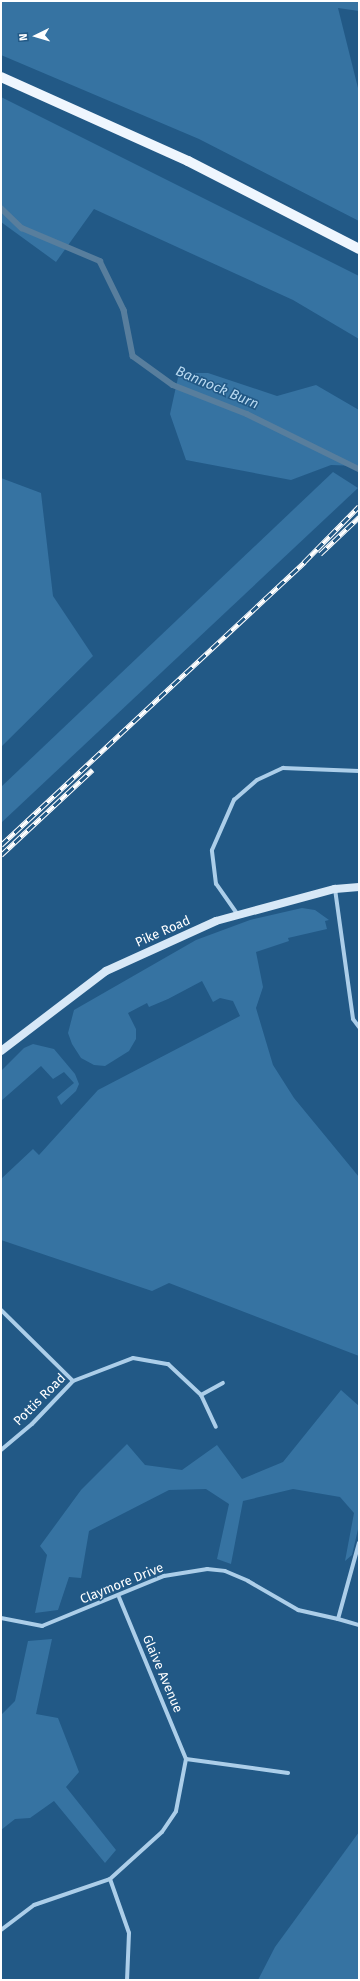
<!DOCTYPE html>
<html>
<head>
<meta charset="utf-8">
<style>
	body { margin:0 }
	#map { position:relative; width:360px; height:1981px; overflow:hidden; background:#225986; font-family:"Fira Sans",sans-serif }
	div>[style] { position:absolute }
	.green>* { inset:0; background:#3673a2 }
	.stream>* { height:5.5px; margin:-2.75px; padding:0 2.75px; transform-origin:2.75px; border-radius:2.75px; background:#587e9d }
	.street>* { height:4px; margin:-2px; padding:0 2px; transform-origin:2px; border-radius:2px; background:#accee9 }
	.secondary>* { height:8px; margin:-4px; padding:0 4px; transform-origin:4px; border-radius:4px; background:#d7e8f7 }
	.primary>* { height:10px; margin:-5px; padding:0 5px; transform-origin:5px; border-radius:5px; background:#eff6fe }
	.rail>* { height:4.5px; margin-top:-2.25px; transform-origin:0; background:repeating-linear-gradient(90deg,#225986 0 9px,#fff 0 18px); box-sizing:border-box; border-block:1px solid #fff }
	span { translate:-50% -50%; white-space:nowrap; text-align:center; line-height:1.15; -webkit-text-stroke:3px #225986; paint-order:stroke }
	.street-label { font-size:13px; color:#fff }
	.water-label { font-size:14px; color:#b7d8f0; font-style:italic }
	.frame { position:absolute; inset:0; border:2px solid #fff; pointer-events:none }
	.north { position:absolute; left:16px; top:16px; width:40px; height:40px; -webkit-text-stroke:3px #225986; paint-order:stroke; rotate:265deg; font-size:11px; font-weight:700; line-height:16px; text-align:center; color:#fff }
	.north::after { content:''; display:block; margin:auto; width:14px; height:18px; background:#fff; clip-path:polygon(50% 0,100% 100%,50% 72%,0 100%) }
</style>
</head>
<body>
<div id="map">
	<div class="green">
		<div style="clip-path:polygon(1px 1px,359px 1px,359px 11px,338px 8px,359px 92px,359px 221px,199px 139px,1px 55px)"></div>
		<div style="clip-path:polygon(1px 97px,359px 276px,359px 339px,293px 300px,94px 209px,56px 262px,1px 222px)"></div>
		<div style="clip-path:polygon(179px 373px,208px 373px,277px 396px,316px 385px,359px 410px,359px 466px,331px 465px,291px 480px,186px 460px,170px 414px)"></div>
		<div style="clip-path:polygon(333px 472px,358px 488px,1px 823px,1px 787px)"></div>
		<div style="clip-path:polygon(1px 478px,41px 493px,53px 596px,93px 656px,1px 747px)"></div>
		<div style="clip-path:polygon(302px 908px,315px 910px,329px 920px,325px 921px,327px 929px,288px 938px,289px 941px,256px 952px,263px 987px,256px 1008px,273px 1065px,294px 1098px,359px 1177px,359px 1356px,169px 1283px,152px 1291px,1px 1240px,1px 1179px,33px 1149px,39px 1155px,98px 1090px,240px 1016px,233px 1001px,220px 998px,213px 1002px,202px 981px,168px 999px,149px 1007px,147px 1003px,128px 1013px,136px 1029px,136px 1039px,129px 1051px,105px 1066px,94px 1065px,81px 1058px,72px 1044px,68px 1033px,74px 1010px,196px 940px,250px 920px)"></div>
		<div style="clip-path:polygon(33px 1044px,54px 1049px,75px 1074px,79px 1084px,76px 1091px,61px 1105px,57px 1097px,74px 1083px,64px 1072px,53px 1079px,41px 1066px,1px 1101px,1px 1071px,24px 1048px)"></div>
		<div style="clip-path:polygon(341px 1390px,359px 1406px,359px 1525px,352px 1555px,345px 1561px,354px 1513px,340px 1497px,293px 1489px,243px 1501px,231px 1564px,217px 1559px,229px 1504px,206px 1489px,169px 1490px,89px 1531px,81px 1578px,69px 1577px,58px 1610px,35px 1613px,47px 1555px,40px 1546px,81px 1490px,127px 1444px,145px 1465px,182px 1470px,217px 1445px,242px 1479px,283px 1462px)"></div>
		<div style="clip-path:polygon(52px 1639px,36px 1714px,58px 1718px,79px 1772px,66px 1787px,116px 1850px,105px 1863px,54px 1801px,30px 1818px,15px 1819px,1px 1830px,1px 1715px,15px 1701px,28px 1641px)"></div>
		<div style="clip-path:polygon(359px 1832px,359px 1980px,258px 1980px,275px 1947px)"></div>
	</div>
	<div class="stream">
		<div style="left:1px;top:208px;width:29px;rotate:44deg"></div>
		<div style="left:22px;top:228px;width:85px;rotate:22.9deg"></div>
		<div style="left:100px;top:261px;width:55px;rotate:63.9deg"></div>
		<div style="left:124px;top:310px;width:47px;rotate:78.9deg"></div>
		<div style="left:133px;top:356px;width:49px;rotate:35.9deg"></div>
		<div style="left:173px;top:385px;width:79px;rotate:21.4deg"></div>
		<div style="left:247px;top:414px;width:125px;rotate:26.2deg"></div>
	</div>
	<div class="street">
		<div style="left:335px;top:889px;width:131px;rotate:82.1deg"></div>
		<div style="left:353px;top:1019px;width:10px;rotate:53deg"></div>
		<div style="left:238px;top:915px;width:38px;rotate:-125deg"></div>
		<div style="left:216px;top:884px;width:34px;rotate:-97deg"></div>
		<div style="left:212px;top:850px;width:55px;rotate:-66.3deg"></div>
		<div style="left:234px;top:800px;width:30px;rotate:-41deg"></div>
		<div style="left:257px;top:780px;width:29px;rotate:-25deg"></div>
		<div style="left:283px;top:768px;width:76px;rotate:2.3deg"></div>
		<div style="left:1px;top:1310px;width:101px;rotate:44.6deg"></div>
		<div style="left:201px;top:1395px;width:25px;rotate:-29deg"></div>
		<div style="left:1px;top:1450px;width:40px;rotate:-40deg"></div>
		<div style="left:32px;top:1424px;width:59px;rotate:-46.4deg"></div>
		<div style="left:73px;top:1381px;width:64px;rotate:-21deg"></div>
		<div style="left:133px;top:1358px;width:36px;rotate:10deg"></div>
		<div style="left:168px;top:1364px;width:45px;rotate:43.2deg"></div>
		<div style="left:201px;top:1395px;width:35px;rotate:65deg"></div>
		<div style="left:1px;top:1618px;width:42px;rotate:11deg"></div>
		<div style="left:42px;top:1626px;width:132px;rotate:-22.3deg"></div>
		<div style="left:164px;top:1576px;width:44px;rotate:-9.2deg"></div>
		<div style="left:207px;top:1569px;width:18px;rotate:6deg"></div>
		<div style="left:225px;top:1571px;width:25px;rotate:23deg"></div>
		<div style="left:248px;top:1581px;width:58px;rotate:30.1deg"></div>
		<div style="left:298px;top:1610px;width:41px;rotate:12.7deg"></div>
		<div style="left:338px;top:1619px;width:79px;rotate:-74.6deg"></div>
		<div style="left:338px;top:1619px;width:22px;rotate:16deg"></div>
		<div style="left:186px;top:1759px;width:103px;rotate:7.8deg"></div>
		<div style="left:110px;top:1879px;width:57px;rotate:70.6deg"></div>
		<div style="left:129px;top:1933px;width:47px;rotate:92.4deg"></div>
		<div style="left:1px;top:1930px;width:41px;rotate:-37.1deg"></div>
		<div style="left:34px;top:1905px;width:80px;rotate:-18.9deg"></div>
		<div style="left:110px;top:1879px;width:70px;rotate:-42.1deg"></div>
		<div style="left:162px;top:1832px;width:25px;rotate:-56deg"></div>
		<div style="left:176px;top:1811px;width:53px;rotate:-79.1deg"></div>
		<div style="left:186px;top:1759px;width:175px;rotate:-112.5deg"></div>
	</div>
	<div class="secondary">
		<div style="left:1px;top:1051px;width:132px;rotate:-37.3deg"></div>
		<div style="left:106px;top:971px;width:121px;rotate:-24.4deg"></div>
		<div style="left:216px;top:921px;width:123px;rotate:-15.1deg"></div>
		<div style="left:335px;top:889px;width:24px;rotate:-5deg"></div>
	</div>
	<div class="primary">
		<div style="left:1px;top:77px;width:205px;rotate:24.2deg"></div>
		<div style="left:188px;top:161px;width:192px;rotate:27.2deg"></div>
	</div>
	<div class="rail">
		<div style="left:320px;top:554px;width:54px;rotate:-43.5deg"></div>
		<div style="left:1px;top:845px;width:415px;rotate:-43deg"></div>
		<div style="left:304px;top:562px;width:78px;rotate:-45.5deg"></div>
		<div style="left:1px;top:855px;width:125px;rotate:-43deg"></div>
	</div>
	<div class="street-label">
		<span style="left:163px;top:932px;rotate:-24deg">Pike Road</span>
		<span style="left:40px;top:1400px;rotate:-45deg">Pottis Road</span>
		<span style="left:122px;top:1584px;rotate:-22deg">Claymore Drive</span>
		<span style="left:162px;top:1674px;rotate:67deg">Glaive Avenue</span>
	</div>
	<div class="water-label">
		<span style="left:217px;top:388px;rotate:23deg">Bannock Burn</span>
	</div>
	<div class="frame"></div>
	<div class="north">N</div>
</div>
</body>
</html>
